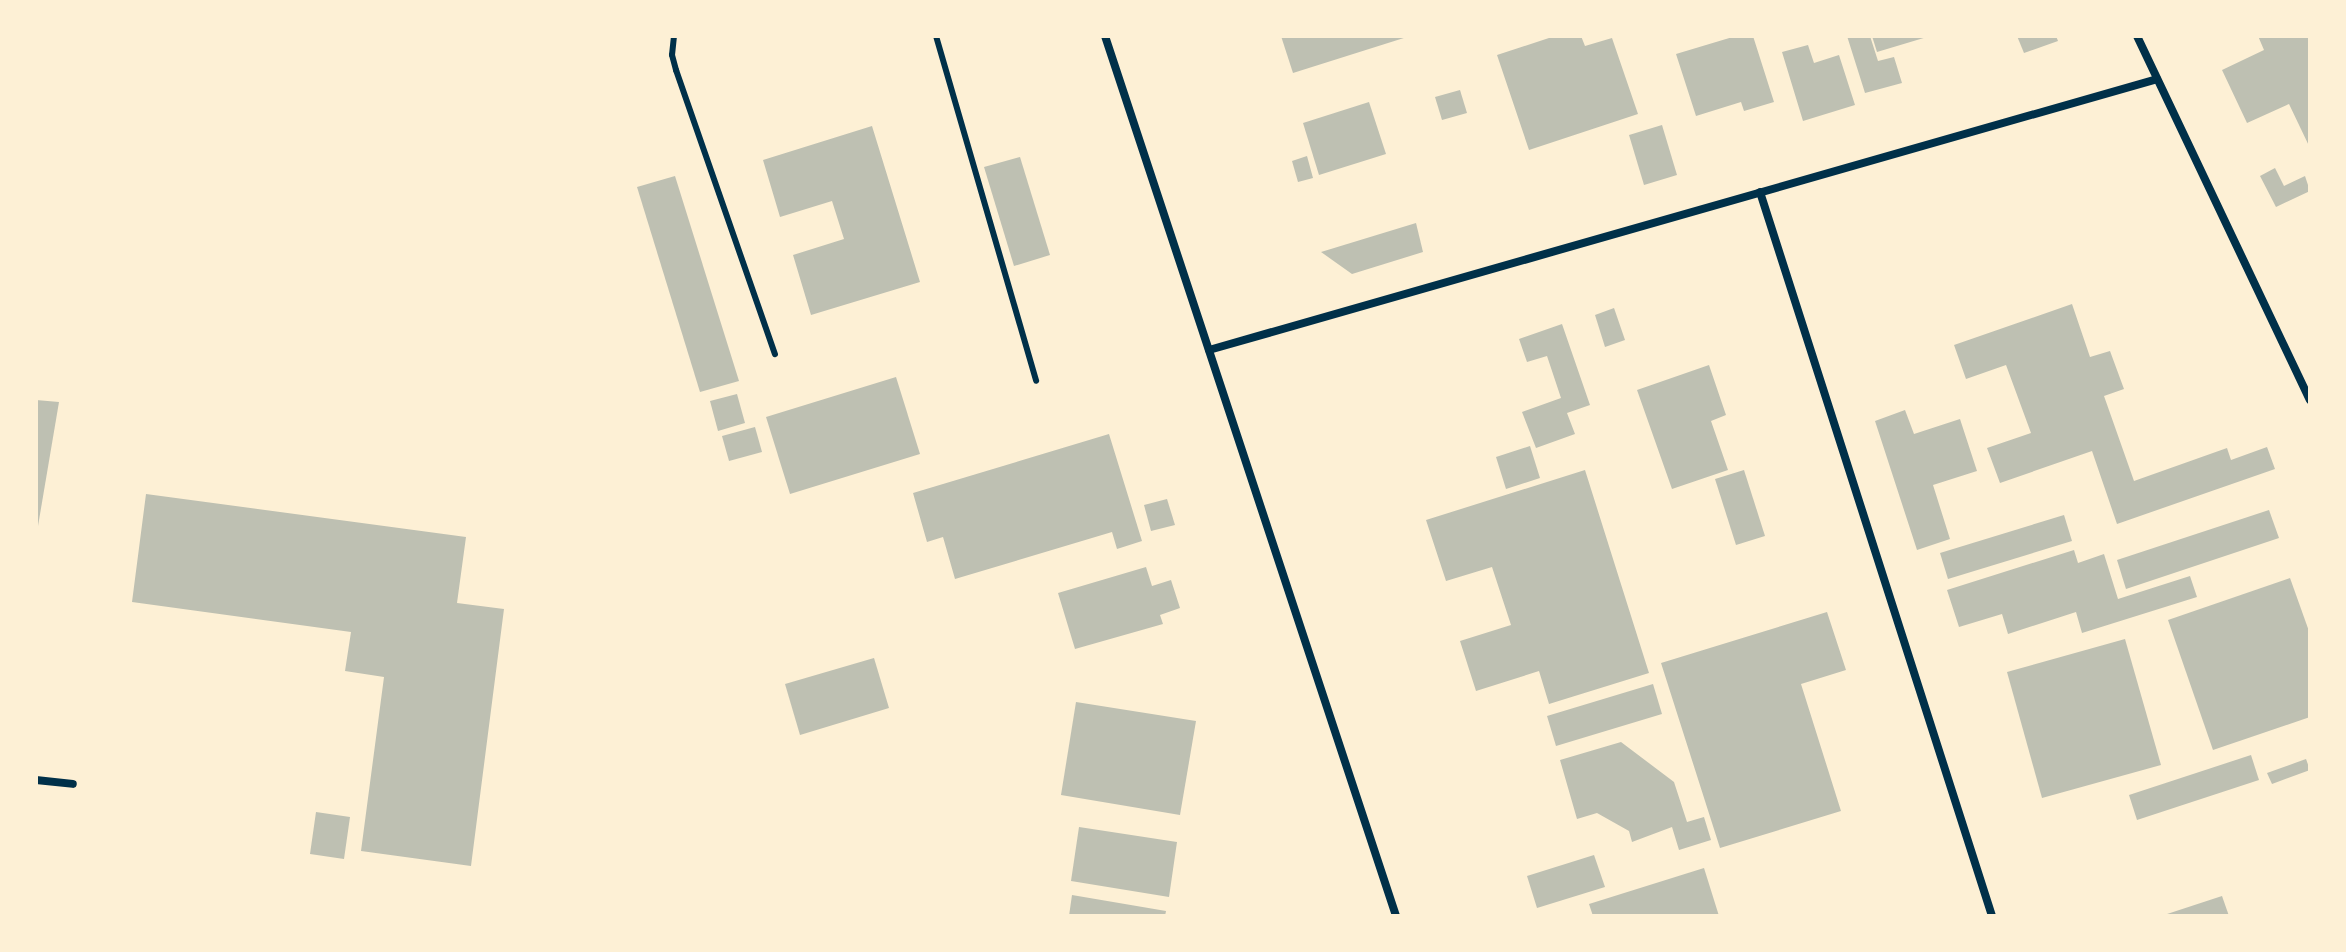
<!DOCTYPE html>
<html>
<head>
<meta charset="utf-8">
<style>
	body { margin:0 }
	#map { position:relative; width:2346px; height:952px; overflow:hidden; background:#fdf0d5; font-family:Arial,sans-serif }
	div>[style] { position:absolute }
	.building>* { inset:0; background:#bec0b2 }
	.service>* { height:6px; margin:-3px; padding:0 3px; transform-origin:3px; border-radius:3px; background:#003049 }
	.minor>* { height:8px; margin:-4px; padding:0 4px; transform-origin:4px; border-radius:4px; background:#003049 }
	span { translate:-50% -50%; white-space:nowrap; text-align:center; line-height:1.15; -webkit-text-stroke:6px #fdf0d5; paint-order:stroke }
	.frame { position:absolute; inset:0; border:38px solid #fdf0d5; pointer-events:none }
</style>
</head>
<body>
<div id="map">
	<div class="building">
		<div style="clip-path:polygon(1281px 36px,1407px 36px,1407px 37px,1293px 73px)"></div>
		<div style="clip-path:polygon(1555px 36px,1581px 36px,1585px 46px,1612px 38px,1638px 114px,1529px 150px,1497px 55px)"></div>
		<div style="clip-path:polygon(1736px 36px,1753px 36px,1774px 102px,1744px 111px,1741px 102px,1696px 116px,1676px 54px)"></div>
		<div style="clip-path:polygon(1847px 36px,1870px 36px,1878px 61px,1894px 57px,1902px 83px,1865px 93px)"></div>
		<div style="clip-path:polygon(1872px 36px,1927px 36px,1927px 37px,1877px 52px)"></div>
		<div style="clip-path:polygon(2017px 36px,2056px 36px,2058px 41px,2024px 53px)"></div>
		<div style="clip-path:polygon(2258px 36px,2310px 36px,2310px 148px,2289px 104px,2247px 123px,2222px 70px,2264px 50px)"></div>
		<div style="clip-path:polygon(1808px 45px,1814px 63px,1839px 55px,1855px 105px,1803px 121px,1782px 52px)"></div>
		<div style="clip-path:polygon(1460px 90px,1467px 113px,1442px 120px,1435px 97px)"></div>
		<div style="clip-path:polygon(1369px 102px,1386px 154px,1319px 175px,1303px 123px)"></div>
		<div style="clip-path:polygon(1662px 125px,1677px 175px,1644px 185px,1629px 135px)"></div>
		<div style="clip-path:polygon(872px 126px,920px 282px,811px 315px,793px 255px,844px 239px,832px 201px,780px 217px,763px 160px)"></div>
		<div style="clip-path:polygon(1307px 156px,1313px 178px,1298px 182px,1292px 161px)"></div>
		<div style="clip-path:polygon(1020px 157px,1050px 255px,1014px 266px,984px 167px)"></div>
		<div style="clip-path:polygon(2275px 168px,2284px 186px,2305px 176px,2310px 191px,2276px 207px,2260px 176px)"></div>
		<div style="clip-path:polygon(675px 176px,739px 381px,700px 392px,637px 187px)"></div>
		<div style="clip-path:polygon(1416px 223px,1423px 252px,1352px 274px,1321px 252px)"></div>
		<div style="clip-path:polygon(2072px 304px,2090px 357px,2110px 351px,2124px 389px,2104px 396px,2134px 481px,2227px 448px,2231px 460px,2267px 447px,2275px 469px,2117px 524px,2092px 451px,2000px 483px,1987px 448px,2031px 433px,2006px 365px,1966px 379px,1954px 345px)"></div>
		<div style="clip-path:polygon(1614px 308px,1625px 340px,1605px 347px,1595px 315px)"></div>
		<div style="clip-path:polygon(1562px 324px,1590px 405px,1567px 413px,1575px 434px,1536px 448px,1522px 412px,1561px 398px,1547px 356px,1527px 362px,1519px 339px)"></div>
		<div style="clip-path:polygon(1709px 365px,1726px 415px,1711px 421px,1728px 470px,1672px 489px,1637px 390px)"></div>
		<div style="clip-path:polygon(896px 377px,920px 454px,790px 494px,766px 417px)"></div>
		<div style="clip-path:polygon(737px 394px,745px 423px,718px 431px,710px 401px)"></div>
		<div style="clip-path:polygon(36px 400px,59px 402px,38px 526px,36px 526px)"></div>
		<div style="clip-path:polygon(1905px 410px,1914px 434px,1960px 419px,1977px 471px,1933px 485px,1950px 539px,1917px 550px,1875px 421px)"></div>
		<div style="clip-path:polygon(755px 427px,762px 452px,729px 461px,722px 436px)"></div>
		<div style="clip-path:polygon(1109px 434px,1142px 541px,1117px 549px,1112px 532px,955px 579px,943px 537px,927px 542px,913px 493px)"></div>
		<div style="clip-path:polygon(1530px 446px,1540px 478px,1506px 489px,1496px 457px)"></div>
		<div style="clip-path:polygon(1585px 470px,1649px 673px,1549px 704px,1539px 671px,1476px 691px,1460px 641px,1511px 625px,1492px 567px,1446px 581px,1426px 520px)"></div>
		<div style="clip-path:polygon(1744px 470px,1765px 536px,1736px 545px,1715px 479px)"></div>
		<div style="clip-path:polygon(146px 494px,466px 537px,457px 603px,504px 609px,471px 866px,361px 851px,384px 677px,345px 671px,351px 632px,132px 602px)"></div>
		<div style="clip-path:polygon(1167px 499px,1175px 525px,1151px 531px,1144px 505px)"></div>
		<div style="clip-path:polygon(2269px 510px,2279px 538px,2126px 589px,2117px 560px)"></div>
		<div style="clip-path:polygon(2064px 515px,2072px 541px,1948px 579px,1940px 553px)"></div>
		<div style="clip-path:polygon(2074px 550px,2078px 563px,2104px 554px,2118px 599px,2190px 576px,2197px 597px,2082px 633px,2076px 612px,2008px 634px,2002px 614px,1959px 627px,1947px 590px)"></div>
		<div style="clip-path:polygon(1146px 567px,1152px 586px,1171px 580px,1180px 608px,1160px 615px,1163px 624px,1075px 649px,1058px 593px)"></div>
		<div style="clip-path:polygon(2290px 578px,2310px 634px,2310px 717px,2213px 750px,2168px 620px)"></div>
		<div style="clip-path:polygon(1827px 612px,1846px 670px,1801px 684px,1841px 811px,1720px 848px,1661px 663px)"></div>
		<div style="clip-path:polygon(2125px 639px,2161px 765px,2042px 798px,2007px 672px)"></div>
		<div style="clip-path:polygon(874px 658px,889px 708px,800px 735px,785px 684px)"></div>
		<div style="clip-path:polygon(1653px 684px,1662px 714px,1556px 746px,1547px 716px)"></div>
		<div style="clip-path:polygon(1076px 702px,1196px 721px,1180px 815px,1061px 795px)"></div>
		<div style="clip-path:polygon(1621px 742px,1674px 782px,1687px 822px,1704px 817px,1711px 840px,1679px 850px,1672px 827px,1632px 842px,1629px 831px,1597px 813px,1577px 819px,1560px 760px)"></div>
		<div style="clip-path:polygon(2251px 755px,2259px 780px,2137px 820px,2129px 795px)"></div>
		<div style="clip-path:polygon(2306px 759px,2310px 770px,2272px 784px,2267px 773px)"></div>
		<div style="clip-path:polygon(316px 812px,350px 817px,344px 859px,310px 854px)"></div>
		<div style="clip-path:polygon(1079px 827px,1177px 842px,1169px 897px,1071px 881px)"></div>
		<div style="clip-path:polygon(1594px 855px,1605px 887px,1537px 908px,1527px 876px)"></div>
		<div style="clip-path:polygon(1704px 868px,1719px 916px,1593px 916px,1589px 904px)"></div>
		<div style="clip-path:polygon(1072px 895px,1166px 911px,1165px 916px,1069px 916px)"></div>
		<div style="clip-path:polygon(2222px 896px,2229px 916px,2164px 916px,2164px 915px)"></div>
	</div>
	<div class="service">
		<div style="left:674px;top:36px;width:19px;rotate:96deg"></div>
		<div style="left:672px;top:55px;width:16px;rotate:75deg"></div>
		<div style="left:676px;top:70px;width:301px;rotate:70.8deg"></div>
		<div style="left:936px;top:36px;width:359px;rotate:73.8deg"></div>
	</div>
	<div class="minor">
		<div style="left:1105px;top:36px;width:927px;rotate:71.7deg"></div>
		<div style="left:2137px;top:36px;width:403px;rotate:64.6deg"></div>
		<div style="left:1760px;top:192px;width:760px;rotate:72.23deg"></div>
		<div style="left:1209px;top:350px;width:986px;rotate:-15.95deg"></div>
		<div style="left:36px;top:780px;width:37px;rotate:6deg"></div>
	</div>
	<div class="frame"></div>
</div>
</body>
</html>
